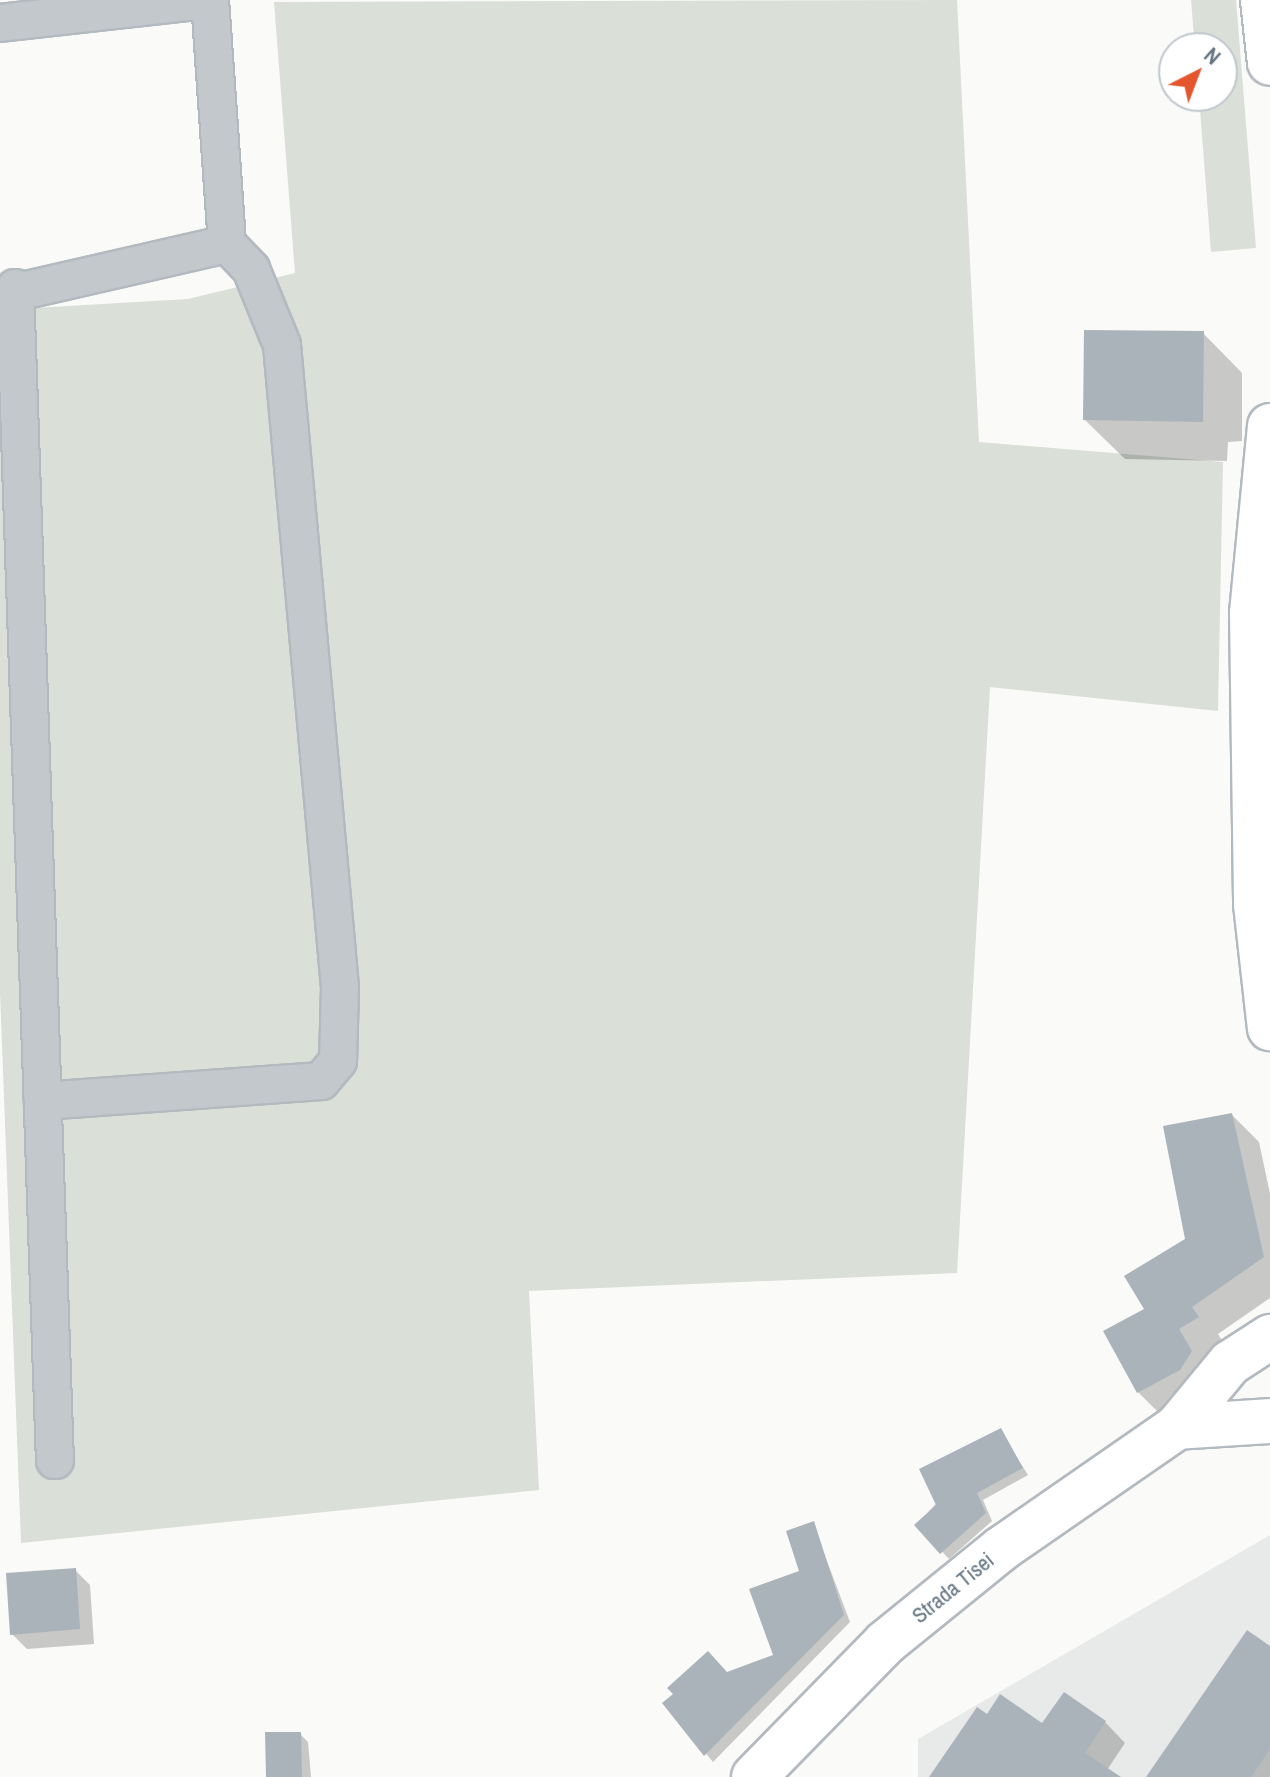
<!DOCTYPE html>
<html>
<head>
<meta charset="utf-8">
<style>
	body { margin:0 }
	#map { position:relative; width:1270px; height:1777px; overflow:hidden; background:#fafaf8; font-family:"Archivo Narrow",sans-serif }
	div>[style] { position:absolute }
	.built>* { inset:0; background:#e8e9e9 }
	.green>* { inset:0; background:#dadfd7 }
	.shadow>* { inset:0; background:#0003 }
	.building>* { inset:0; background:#aab3b9 }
	.roads { filter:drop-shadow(2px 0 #b3babf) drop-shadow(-2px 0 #b3babf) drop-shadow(0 2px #b3babf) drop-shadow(0 -2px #b3babf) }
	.minor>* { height:36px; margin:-18px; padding:0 18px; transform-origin:18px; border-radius:18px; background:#c3c8cc }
	.secondary>* { height:44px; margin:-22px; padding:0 22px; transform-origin:22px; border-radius:22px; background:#fff }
	.primary>* { height:44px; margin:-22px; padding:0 22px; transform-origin:22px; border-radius:22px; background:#fff }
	span { translate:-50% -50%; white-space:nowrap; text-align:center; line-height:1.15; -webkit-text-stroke:8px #fff; paint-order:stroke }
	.street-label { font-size:22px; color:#657683 }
	.north { position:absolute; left:1158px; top:32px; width:80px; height:80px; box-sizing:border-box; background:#fff; border:2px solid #c1c8cd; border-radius:50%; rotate:42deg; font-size:22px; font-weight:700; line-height:32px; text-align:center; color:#657683 }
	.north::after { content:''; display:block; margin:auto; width:28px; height:36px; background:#e4572e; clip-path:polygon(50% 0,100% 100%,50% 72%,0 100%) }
</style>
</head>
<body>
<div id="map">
	<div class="built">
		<div style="clip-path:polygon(1270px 1535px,1270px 1777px,918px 1777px,918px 1739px)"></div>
	</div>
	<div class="green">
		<div style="clip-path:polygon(957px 0,979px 442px,1223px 462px,1218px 711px,990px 687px,957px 1273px,529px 1291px,539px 1490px,21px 1543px,0 992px,0 310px,188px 299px,295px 273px,274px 2px)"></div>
		<div style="clip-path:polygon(1191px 0,1236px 0,1256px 248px,1211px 252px,1199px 96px,1222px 96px,1222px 48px,1195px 48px)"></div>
	</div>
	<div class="shadow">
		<div style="clip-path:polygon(1203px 333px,1242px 373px,1242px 441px,1228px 442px,1227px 461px,1125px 459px,1085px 420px)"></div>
		<div style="clip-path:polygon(1232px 1115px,1259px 1142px,1270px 1194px,1270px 1298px,1218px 1334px,1224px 1344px,1204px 1356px,1218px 1379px,1165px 1419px,1138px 1392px)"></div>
		<div style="clip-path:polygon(1000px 1431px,1028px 1475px,983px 1500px,992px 1521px,949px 1559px,917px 1525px)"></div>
		<div style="clip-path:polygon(813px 1524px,850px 1622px,713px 1762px,665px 1704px,775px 1656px)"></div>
		<div style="clip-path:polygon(75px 1570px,90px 1585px,94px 1644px,27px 1649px,12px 1634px)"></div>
		<div style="clip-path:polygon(1270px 1649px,1270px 1777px,1148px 1777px)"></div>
		<div style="clip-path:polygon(988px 1717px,1043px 1726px,1105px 1722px,1125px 1743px,1107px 1770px,1117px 1777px,936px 1777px)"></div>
		<div style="clip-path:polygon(300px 1734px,308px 1742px,311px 1777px,268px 1777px)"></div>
	</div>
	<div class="building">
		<div style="clip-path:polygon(1084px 330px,1204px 331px,1203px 422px,1083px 420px)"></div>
		<div style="clip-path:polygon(1232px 1113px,1264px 1257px,1192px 1307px,1199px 1317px,1179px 1329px,1192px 1351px,1180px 1370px,1137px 1393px,1103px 1331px,1144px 1309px,1124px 1276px,1185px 1239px,1163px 1126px)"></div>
		<div style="clip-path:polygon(1001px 1428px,1023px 1468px,977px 1493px,986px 1513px,940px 1554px,914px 1525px,936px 1505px,919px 1469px)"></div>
		<div style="clip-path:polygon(814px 1521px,844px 1615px,704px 1756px,662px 1703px,673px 1694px,667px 1688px,708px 1651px,727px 1672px,773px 1655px,749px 1589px,799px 1571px,786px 1531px)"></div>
		<div style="clip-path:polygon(76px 1568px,80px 1629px,10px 1635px,6px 1573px)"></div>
		<div style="clip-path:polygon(1247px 1630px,1270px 1646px,1270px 1749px,1251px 1777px,1146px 1777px)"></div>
		<div style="clip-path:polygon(1064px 1692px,1106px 1721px,1085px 1753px,1121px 1777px,929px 1777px,977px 1707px,987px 1714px,1000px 1694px,1042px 1723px)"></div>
		<div style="clip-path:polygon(265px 1732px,301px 1732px,302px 1777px,266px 1777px)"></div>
	</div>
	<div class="roads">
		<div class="minor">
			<div style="left:210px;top:0;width:245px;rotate:86deg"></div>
			<div style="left:0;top:23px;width:206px;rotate:-6.4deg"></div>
			<div style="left:15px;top:288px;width:1173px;rotate:88.05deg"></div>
			<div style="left:0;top:296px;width:233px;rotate:-12.9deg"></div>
			<div style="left:227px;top:244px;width:35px;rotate:46deg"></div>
			<div style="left:251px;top:269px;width:82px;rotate:67.8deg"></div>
			<div style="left:282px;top:345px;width:645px;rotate:84.84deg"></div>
			<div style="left:340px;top:987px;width:74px;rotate:91.5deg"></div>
			<div style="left:338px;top:1061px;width:26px;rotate:130deg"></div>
			<div style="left:321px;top:1081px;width:279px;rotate:175.9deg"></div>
		</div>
		<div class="secondary">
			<div style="left:1177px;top:1427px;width:93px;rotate:-3.7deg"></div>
			<div style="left:754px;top:1777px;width:187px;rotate:-45.6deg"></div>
			<div style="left:885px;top:1643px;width:149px;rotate:-39deg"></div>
			<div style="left:1001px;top:1549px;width:214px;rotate:-34.7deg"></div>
			<div style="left:1177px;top:1427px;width:83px;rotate:-50.4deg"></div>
			<div style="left:1230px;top:1363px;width:48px;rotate:-33deg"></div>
		</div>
		<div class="primary">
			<div style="left:1263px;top:0;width:63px;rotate:83.7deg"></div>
			<div style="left:1270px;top:426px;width:188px;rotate:95.5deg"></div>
			<div style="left:1252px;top:613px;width:291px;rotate:89.2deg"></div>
			<div style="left:1256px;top:904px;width:125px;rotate:83.6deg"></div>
		</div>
	</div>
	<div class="street-label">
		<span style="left:953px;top:1588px;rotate:-39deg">Strada Tisei</span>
	</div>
	<div class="north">N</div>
</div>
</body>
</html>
